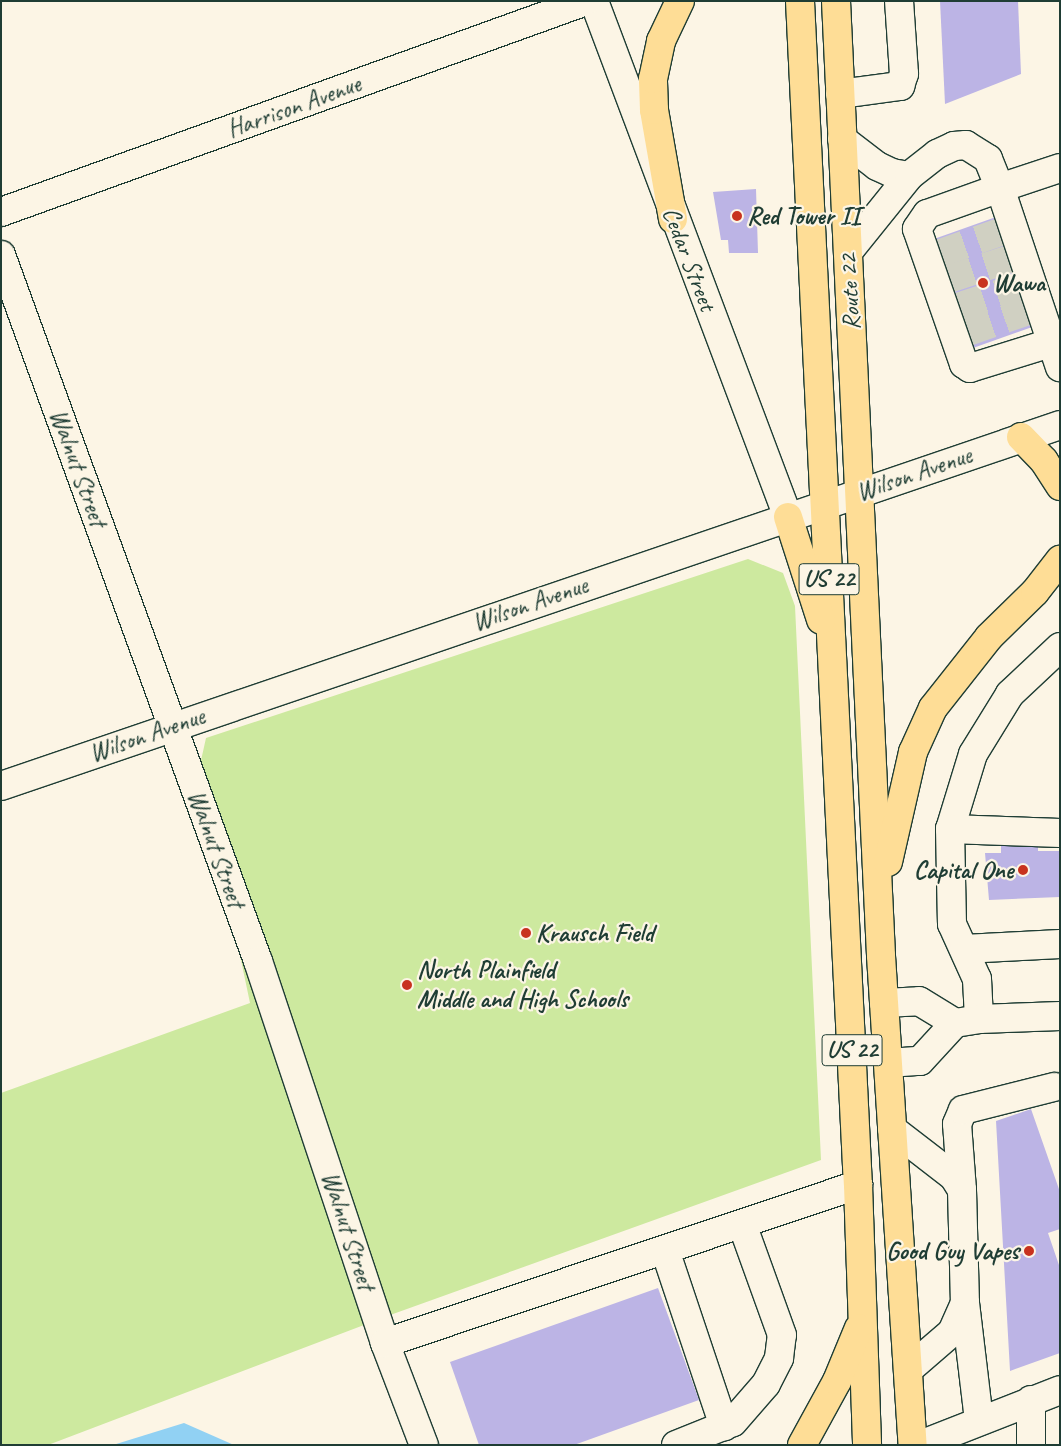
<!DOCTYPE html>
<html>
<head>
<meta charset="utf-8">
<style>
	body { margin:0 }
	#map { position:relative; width:1061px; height:1446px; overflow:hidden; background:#fcf5e5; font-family:Caveat,sans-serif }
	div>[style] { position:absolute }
	.green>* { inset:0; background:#cde99f }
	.water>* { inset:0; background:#91d1f3 }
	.building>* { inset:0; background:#bcb4e5 }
	.minor-tunnel>* { height:28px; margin-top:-14px; transform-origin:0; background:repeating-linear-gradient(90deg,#d0d0c2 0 28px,transparent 0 42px) }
	.roads { filter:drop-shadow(1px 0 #1f3d34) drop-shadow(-1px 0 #1f3d34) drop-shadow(0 1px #1f3d34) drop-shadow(0 -1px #1f3d34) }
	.minor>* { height:28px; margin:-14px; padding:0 14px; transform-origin:14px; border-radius:14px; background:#fcf5e5 }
	.highway>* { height:28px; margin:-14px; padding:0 14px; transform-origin:14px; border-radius:14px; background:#fedd96 }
	.dots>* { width:14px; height:14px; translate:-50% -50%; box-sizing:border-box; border:2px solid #fcf5e5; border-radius:50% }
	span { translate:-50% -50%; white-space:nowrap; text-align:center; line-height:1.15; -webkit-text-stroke:4.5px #fcf5e5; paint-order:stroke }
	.shield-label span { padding:1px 4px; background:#fcf5e5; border:1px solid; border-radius:4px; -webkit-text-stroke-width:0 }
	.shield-label { font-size:24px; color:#1f3d34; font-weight:700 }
	.street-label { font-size:25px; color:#1f3d34 }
	.poi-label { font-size:25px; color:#1f3d34; font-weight:700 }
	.left { translate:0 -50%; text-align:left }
	.right { translate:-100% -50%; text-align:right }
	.frame { position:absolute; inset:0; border:2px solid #1f3d34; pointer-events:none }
</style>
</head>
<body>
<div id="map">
	<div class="green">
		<div style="clip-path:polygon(748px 559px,783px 573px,795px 606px,821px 1160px,393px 1314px,48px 1445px,1px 1445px,1px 1093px,250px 1003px,200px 765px,206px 738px)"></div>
	</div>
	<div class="water">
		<div style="clip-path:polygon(184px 1423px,234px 1445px,113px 1445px)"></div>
	</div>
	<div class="building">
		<div style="clip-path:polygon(940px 1px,1018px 1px,1021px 74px,945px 104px)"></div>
		<div style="clip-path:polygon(756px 189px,758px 253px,729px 253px,728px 240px,721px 240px,713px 192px)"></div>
		<div style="clip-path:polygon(996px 217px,1035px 326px,973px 348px,934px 239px)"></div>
		<div style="clip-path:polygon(1038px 837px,1038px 851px,1060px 851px,1060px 897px,989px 900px,985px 853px,1001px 853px,1001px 838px)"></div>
		<div style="clip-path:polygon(1031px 1109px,1060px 1192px,1060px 1229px,1048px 1233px,1060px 1268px,1060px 1353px,1010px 1371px,996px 1121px)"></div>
		<div style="clip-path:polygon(658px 1288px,699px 1400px,574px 1445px,479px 1445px,450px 1362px)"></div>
	</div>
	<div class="minor-tunnel">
		<div style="left:938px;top:254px;width:66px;rotate:-19.5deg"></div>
		<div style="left:946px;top:280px;width:66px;rotate:-18.4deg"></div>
		<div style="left:957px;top:307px;width:65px;rotate:-17.9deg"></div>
		<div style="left:965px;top:333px;width:67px;rotate:-19.2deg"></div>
	</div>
	<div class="roads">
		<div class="minor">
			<div style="left:594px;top:1px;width:551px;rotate:69.4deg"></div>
			<div style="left:840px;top:94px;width:61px;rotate:-7.6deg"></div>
			<div style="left:900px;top:86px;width:13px;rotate:-72deg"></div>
			<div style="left:904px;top:74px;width:73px;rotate:-93.9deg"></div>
			<div style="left:842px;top:139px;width:44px;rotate:37.6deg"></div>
			<div style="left:877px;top:166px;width:17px;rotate:25deg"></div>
			<div style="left:892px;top:173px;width:17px;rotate:10deg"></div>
			<div style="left:1060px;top:168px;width:63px;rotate:161.6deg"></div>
			<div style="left:1000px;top:188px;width:189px;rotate:71.5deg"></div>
			<div style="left:1px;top:212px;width:622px;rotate:-19.83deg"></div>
			<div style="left:848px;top:252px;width:97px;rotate:-51.2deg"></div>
			<div style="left:909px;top:176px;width:36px;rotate:-38deg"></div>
			<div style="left:937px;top:154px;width:19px;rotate:-25deg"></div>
			<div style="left:954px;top:146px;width:12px;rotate:-5deg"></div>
			<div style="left:966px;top:145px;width:26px;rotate:32deg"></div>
			<div style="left:988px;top:159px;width:31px;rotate:68deg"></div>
			<div style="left:1000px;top:188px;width:77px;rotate:160.4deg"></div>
			<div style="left:927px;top:214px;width:18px;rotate:124deg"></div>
			<div style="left:917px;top:229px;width:143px;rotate:70.8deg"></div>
			<div style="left:964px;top:364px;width:7px;rotate:34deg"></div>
			<div style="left:970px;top:368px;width:94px;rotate:-17.3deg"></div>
			<div style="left:1px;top:255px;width:751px;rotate:70deg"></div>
			<div style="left:258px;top:961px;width:403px;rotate:71.6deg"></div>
			<div style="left:385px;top:1343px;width:109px;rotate:69.1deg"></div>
			<div style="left:1060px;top:647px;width:69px;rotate:136.8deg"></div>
			<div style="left:1010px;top:694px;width:70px;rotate:121.7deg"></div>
			<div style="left:973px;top:754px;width:78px;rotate:107deg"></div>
			<div style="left:950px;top:829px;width:110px;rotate:2.1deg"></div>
			<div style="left:1px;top:786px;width:1119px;rotate:-18.82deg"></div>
			<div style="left:950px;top:829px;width:95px;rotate:88.8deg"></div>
			<div style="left:952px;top:924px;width:60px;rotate:65.6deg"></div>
			<div style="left:977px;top:979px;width:40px;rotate:87.1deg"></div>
			<div style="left:964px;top:949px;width:96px;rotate:-3deg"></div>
			<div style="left:884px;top:1003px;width:35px;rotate:-3deg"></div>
			<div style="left:919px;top:1001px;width:42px;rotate:31.4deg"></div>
			<div style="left:888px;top:1063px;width:32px;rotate:-4deg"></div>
			<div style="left:920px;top:1061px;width:52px;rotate:-47.4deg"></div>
			<div style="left:955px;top:1023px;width:24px;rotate:-9deg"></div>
			<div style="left:979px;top:1019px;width:81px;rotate:-2.1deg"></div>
			<div style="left:892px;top:1129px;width:78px;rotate:37.7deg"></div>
			<div style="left:954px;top:1177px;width:15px;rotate:58deg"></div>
			<div style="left:962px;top:1190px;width:113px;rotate:88.5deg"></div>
			<div style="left:965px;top:1303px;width:32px;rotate:114deg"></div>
			<div style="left:952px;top:1332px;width:58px;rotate:139.2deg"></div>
			<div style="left:962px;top:1190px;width:66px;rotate:-94.3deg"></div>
			<div style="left:957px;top:1124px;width:15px;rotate:-67deg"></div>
			<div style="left:963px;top:1110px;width:94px;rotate:-14.2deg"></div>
			<div style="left:665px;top:1250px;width:186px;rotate:71.5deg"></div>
			<div style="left:965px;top:1303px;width:119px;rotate:83.2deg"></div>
			<div style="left:385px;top:1343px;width:499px;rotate:-18.5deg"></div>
			<div style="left:676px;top:1445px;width:61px;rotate:-22deg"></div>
			<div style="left:733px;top:1422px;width:50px;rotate:-49deg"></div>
			<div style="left:766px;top:1384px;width:29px;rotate:-63deg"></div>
			<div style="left:779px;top:1358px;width:23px;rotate:-83deg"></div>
			<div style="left:782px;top:1335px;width:118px;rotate:-109.8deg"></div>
			<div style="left:920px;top:1445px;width:150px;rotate:-21.4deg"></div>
			<div style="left:1031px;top:1445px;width:45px;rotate:-90deg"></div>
		</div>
		<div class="highway">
			<div style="left:800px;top:1px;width:1185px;rotate:87.2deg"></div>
			<div style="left:858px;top:1185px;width:260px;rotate:88deg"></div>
			<div style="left:836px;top:1px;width:956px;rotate:87.3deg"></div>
			<div style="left:881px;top:956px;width:490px;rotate:86.3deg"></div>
			<div style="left:673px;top:219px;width:111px;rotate:-99.9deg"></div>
			<div style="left:654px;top:110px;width:31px;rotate:-92deg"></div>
			<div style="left:653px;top:79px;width:39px;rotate:-78deg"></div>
			<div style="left:661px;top:41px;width:44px;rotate:-64.6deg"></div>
			<div style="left:1021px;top:437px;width:33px;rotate:46deg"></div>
			<div style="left:1044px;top:461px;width:30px;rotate:57deg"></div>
			<div style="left:788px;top:517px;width:108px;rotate:72.2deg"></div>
			<div style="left:888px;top:862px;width:113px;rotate:-77.2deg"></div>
			<div style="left:913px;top:752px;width:48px;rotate:-65.6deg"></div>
			<div style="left:933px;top:708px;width:90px;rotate:-51.7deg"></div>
			<div style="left:989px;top:637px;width:64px;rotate:-44.4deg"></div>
			<div style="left:1035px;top:592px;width:41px;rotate:-52deg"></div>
			<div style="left:802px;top:1445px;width:73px;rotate:-61.3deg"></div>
			<div style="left:837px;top:1381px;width:57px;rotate:-67.5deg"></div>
		</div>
	</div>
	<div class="dots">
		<div style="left:737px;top:216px;background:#c8321e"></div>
		<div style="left:983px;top:283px;background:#c8321e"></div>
		<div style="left:1023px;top:870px;background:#c8321e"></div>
		<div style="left:526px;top:933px;background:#c8321e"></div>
		<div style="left:407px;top:985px;background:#c8321e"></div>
		<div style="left:1029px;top:1251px;background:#c8321e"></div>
	</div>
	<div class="shield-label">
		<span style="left:829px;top:579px">US 22</span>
		<span style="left:852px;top:1050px">US 22</span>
	</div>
	<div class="street-label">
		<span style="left:294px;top:107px;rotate:-20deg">Harrison Avenue</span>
		<span style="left:689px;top:259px;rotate:69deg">Cedar Street</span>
		<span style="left:850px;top:292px;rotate:-93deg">Route 22</span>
		<span style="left:78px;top:468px;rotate:70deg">Walnut Street</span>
		<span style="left:914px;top:474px;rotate:-19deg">Wilson Avenue</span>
		<span style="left:530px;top:604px;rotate:-19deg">Wilson Avenue</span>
		<span style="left:147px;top:735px;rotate:-19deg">Wilson Avenue</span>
		<span style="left:216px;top:849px;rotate:70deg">Walnut Street</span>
		<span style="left:348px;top:1231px;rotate:72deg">Walnut Street</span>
	</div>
	<div class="poi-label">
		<span class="left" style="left:747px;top:216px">Red Tower II</span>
		<span class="left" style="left:993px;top:283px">Wawa</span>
		<span class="right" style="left:1013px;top:870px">Capital One</span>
		<span class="left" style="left:536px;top:933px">Krausch Field</span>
		<span class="left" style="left:417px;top:985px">North Plainfield<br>Middle and High Schools</span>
		<span class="right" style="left:1019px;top:1251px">Good Guy Vapes</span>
	</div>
	<div class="frame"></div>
</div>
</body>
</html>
